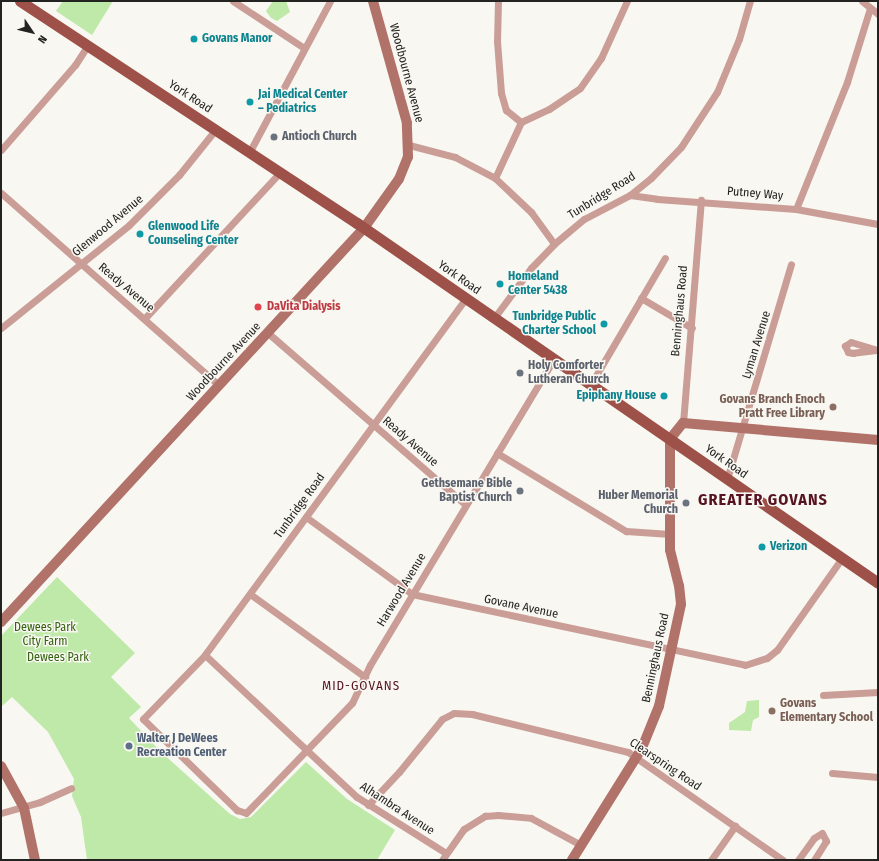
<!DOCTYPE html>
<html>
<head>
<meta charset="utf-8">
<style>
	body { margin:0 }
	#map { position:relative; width:879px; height:861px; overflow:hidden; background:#f9f7f1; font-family:"Fira Sans Condensed",sans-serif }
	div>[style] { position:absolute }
	.green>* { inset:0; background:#bee9a8 }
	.street>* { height:7px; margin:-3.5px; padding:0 3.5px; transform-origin:3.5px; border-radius:3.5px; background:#ca9e97 }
	.secondary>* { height:10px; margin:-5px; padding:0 5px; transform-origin:5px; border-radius:5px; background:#b17269 }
	.primary>* { height:11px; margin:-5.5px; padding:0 5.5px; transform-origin:5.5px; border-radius:5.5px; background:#9d5148 }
	.dots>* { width:11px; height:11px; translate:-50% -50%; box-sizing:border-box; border:2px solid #f9f7f1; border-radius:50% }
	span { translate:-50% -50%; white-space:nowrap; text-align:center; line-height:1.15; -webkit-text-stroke:3px #f9f7f1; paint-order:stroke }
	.culture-label { font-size:12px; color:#0d838f; font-weight:700 }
	.left { translate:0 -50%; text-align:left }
	.right { translate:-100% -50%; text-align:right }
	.street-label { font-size:12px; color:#232321 }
	.worship-label { font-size:12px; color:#5b616d; font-weight:700 }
	.health-label { font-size:12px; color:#be3a42; font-weight:700 }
	.education-label { font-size:12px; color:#785e54; font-weight:700 }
	.park-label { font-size:12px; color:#336210 }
	.service-label { font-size:12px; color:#4e5e75; font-weight:700 }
	.neighbourhood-label { font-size:13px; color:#571221; letter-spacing:1px }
	.district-label { font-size:16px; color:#571221; font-weight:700; letter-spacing:1px }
	.frame { position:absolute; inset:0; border:2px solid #232321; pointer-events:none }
	.north { position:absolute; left:12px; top:12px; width:40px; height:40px; -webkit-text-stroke:3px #f9f7f1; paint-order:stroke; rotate:125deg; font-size:11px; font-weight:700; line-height:16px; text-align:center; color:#232321 }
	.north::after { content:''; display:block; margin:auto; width:14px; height:18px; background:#232321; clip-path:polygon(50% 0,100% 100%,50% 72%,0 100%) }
</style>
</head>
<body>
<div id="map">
	<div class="green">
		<div style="clip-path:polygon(63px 1px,113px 1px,92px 35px,56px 11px)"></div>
		<div style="clip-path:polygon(273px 1px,286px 1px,290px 12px,277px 21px,271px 18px,266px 11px)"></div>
		<div style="clip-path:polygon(57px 577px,135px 653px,111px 677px,141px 707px,129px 718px,161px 752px,230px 814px,240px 819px,251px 817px,306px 762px,347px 799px,395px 830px,377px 860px,87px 860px,81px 817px,72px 796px,74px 779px,48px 732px,12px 697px,1px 707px,1px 636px)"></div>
		<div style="clip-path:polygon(759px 700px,759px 717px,753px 720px,751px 731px,729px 730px,729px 723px,745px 712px,747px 701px)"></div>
	</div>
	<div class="street">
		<div style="left:233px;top:1px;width:85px;rotate:33.5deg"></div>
		<div style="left:498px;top:1px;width:40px;rotate:91.4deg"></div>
		<div style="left:497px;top:41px;width:52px;rotate:85.6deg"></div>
		<div style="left:501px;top:93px;width:18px;rotate:74deg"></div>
		<div style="left:506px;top:110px;width:19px;rotate:39deg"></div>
		<div style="left:862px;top:1px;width:21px;rotate:39deg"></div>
		<div style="left:521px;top:122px;width:31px;rotate:-25deg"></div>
		<div style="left:549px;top:109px;width:37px;rotate:-34deg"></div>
		<div style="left:580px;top:88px;width:37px;rotate:-55deg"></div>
		<div style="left:601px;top:58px;width:63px;rotate:-65.5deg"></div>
		<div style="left:409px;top:145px;width:48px;rotate:14.6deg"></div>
		<div style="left:455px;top:157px;width:45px;rotate:27.7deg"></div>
		<div style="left:495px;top:178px;width:50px;rotate:43.4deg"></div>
		<div style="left:531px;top:212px;width:39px;rotate:54deg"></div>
		<div style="left:1px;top:150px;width:113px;rotate:-49deg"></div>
		<div style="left:75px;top:65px;width:24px;rotate:-57deg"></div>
		<div style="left:250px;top:151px;width:170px;rotate:-61.9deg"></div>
		<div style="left:495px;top:178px;width:62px;rotate:-65.1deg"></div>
		<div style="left:1px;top:193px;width:290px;rotate:41.4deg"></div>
		<div style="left:630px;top:195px;width:27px;rotate:8deg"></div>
		<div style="left:657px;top:199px;width:139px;rotate:4.1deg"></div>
		<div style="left:796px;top:209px;width:83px;rotate:10.4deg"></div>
		<div style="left:796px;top:209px;width:137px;rotate:-68.1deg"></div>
		<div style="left:847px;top:82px;width:77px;rotate:-72.7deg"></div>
		<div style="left:466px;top:298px;width:442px;rotate:126.2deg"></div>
		<div style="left:205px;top:655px;width:89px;rotate:134.1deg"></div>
		<div style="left:143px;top:719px;width:131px;rotate:44.1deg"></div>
		<div style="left:237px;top:810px;width:9px;rotate:18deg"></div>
		<div style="left:246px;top:813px;width:153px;rotate:-46.1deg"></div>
		<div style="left:352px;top:703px;width:42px;rotate:-64.7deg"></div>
		<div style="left:370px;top:665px;width:357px;rotate:-59deg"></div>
		<div style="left:641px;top:298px;width:59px;rotate:30.5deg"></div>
		<div style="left:145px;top:318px;width:200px;rotate:-47.2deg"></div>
		<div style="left:494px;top:318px;width:62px;rotate:-53.5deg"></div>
		<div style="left:531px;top:268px;width:33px;rotate:-46deg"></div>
		<div style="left:554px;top:244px;width:39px;rotate:-40deg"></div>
		<div style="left:584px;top:219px;width:52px;rotate:-27.6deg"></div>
		<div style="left:630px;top:195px;width:27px;rotate:-39deg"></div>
		<div style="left:651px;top:178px;width:43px;rotate:-45.9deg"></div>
		<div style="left:681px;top:147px;width:66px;rotate:-56.8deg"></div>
		<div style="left:717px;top:92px;width:57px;rotate:-67.5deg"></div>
		<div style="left:739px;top:39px;width:40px;rotate:-74deg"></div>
		<div style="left:1px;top:328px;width:164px;rotate:-38.8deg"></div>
		<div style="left:129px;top:225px;width:71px;rotate:-45deg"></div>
		<div style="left:179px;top:175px;width:59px;rotate:-51.2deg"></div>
		<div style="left:268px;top:333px;width:262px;rotate:41deg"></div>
		<div style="left:876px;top:350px;width:23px;rotate:173deg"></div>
		<div style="left:853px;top:353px;width:5px;rotate:-169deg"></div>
		<div style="left:848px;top:352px;width:7px;rotate:-117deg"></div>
		<div style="left:845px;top:346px;width:7px;rotate:-34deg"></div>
		<div style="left:851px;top:342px;width:28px;rotate:17deg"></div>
		<div style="left:591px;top:384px;width:146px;rotate:-59.6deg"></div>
		<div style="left:683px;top:423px;width:224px;rotate:-85.4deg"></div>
		<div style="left:497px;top:453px;width:151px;rotate:31.2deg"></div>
		<div style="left:626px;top:531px;width:44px;rotate:3.9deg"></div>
		<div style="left:727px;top:479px;width:224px;rotate:-73.4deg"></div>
		<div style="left:306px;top:517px;width:131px;rotate:36deg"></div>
		<div style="left:412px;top:594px;width:340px;rotate:12deg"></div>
		<div style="left:745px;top:665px;width:23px;rotate:-18deg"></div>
		<div style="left:767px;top:658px;width:13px;rotate:-39deg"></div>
		<div style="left:777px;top:650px;width:113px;rotate:-54.8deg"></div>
		<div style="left:250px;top:594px;width:142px;rotate:35.8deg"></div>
		<div style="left:205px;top:655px;width:208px;rotate:43.1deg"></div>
		<div style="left:357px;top:797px;width:105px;rotate:32.2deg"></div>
		<div style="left:823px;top:695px;width:55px;rotate:-3.1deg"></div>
		<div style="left:832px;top:773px;width:46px;rotate:5deg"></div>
		<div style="left:368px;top:805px;width:45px;rotate:-46.8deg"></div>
		<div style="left:399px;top:772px;width:68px;rotate:-50.9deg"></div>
		<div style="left:442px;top:719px;width:13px;rotate:-27deg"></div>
		<div style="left:454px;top:713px;width:18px;rotate:3deg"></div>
		<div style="left:472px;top:714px;width:161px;rotate:13.7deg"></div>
		<div style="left:628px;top:752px;width:189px;rotate:34.9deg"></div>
		<div style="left:1px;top:813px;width:41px;rotate:-15.8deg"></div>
		<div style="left:40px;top:802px;width:34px;rotate:-24deg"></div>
		<div style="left:442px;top:860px;width:38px;rotate:-55deg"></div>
		<div style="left:464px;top:829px;width:25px;rotate:-32deg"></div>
		<div style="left:485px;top:816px;width:13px;rotate:-4deg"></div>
		<div style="left:498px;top:815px;width:33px;rotate:5deg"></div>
		<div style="left:531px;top:818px;width:57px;rotate:28.4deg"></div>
		<div style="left:711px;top:860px;width:42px;rotate:-54.8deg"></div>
		<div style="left:798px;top:860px;width:27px;rotate:-54deg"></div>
		<div style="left:814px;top:838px;width:9px;rotate:-32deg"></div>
		<div style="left:822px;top:833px;width:9px;rotate:63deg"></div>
		<div style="left:826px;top:841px;width:22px;rotate:122deg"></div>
	</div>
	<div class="secondary">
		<div style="left:1px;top:622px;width:536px;rotate:-47.35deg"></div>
		<div style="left:364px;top:228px;width:60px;rotate:-54.5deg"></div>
		<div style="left:399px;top:179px;width:24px;rotate:-68deg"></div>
		<div style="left:408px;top:157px;width:34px;rotate:-92deg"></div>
		<div style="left:407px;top:123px;width:127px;rotate:-105.6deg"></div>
		<div style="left:1px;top:766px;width:48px;rotate:61.3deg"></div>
		<div style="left:24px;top:808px;width:53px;rotate:78.1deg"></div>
		<div style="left:572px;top:860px;width:132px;rotate:-58deg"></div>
		<div style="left:642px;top:748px;width:45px;rotate:-68deg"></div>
		<div style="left:659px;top:706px;width:104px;rotate:-77.8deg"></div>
		<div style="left:681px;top:604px;width:18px;rotate:-96deg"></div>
		<div style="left:679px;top:586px;width:37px;rotate:-104deg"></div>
		<div style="left:670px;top:550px;width:111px;rotate:-90deg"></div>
		<div style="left:670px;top:439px;width:21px;rotate:-51deg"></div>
		<div style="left:683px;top:423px;width:196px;rotate:5deg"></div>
	</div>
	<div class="primary">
		<div style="left:20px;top:1px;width:404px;rotate:33.4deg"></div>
		<div style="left:357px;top:223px;width:633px;rotate:34.64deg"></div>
	</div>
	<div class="dots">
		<div style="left:194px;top:39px;background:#0f9aa8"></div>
		<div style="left:250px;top:102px;background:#0f9aa8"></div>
		<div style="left:274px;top:137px;background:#6b7280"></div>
		<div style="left:140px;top:234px;background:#0f9aa8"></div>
		<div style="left:500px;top:284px;background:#0f9aa8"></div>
		<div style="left:258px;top:307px;background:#e0444e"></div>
		<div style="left:604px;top:324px;background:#0f9aa8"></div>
		<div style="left:520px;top:373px;background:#6b7280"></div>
		<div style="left:664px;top:396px;background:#0f9aa8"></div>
		<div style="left:833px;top:407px;background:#8d6e63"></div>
		<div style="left:520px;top:491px;background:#6b7280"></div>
		<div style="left:686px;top:503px;background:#6b7280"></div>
		<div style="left:762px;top:547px;background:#0f9aa8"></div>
		<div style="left:772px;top:711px;background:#8d6e63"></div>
		<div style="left:129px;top:746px;background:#5c6f8a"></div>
	</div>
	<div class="culture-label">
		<span class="left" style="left:202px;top:39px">Govans Manor</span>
		<span class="left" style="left:258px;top:102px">Jai Medical Center<br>– Pediatrics</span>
		<span class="left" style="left:148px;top:234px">Glenwood Life<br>Counseling Center</span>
		<span class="left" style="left:508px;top:284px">Homeland<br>Center 5438</span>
		<span class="right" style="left:596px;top:324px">Tunbridge Public<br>Charter School</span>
		<span class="right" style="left:656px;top:396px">Epiphany House</span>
		<span class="left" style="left:770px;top:547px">Verizon</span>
	</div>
	<div class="street-label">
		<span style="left:406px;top:73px;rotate:75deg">Woodbourne Avenue</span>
		<span style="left:190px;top:97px;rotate:33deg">York Road</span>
		<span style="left:755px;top:194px;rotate:5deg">Putney Way</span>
		<span style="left:602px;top:196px;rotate:-32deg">Tunbridge Road</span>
		<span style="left:108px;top:226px;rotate:-40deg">Glenwood Avenue</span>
		<span style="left:459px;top:278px;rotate:35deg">York Road</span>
		<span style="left:126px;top:288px;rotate:40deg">Ready Avenue</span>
		<span style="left:680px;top:311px;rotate:-85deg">Benninghaus Road</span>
		<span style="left:757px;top:345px;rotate:-73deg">Lyman Avenue</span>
		<span style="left:224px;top:362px;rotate:-47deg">Woodbourne Avenue</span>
		<span style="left:410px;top:442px;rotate:41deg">Ready Avenue</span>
		<span style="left:726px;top:462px;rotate:35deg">York Road</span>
		<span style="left:300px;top:506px;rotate:-54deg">Tunbridge Road</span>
		<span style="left:402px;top:590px;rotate:-59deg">Harwood Avenue</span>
		<span style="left:521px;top:607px;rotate:12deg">Govane Avenue</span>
		<span style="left:656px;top:658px;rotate:-78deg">Benninghaus Road</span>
		<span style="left:665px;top:765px;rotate:34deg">Clearspring Road</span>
		<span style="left:397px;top:809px;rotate:33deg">Alhambra Avenue</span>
	</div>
	<div class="worship-label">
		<span class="left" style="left:282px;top:137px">Antioch Church</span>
		<span class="left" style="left:528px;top:373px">Holy Comforter<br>Lutheran Church</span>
		<span class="right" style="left:512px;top:491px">Gethsemane Bible<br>Baptist Church</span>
		<span class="right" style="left:678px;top:503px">Huber Memorial<br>Church</span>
	</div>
	<div class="health-label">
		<span class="left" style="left:267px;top:307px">DaVita Dialysis</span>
	</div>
	<div class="education-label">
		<span class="right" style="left:825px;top:407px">Govans Branch Enoch<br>Pratt Free Library</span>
		<span class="left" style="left:780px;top:711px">Govans<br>Elementary School</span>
	</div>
	<div class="park-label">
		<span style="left:45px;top:635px">Dewees Park<br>City Farm</span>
		<span style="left:58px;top:658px">Dewees Park</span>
	</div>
	<div class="service-label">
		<span class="left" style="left:137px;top:746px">Walter J DeWees<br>Recreation Center</span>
	</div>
	<div class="neighbourhood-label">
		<span style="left:361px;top:686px">MID-GOVANS</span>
	</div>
	<div class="district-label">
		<span style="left:763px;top:500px">GREATER GOVANS</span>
	</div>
	<div class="frame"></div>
	<div class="north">N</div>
</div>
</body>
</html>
